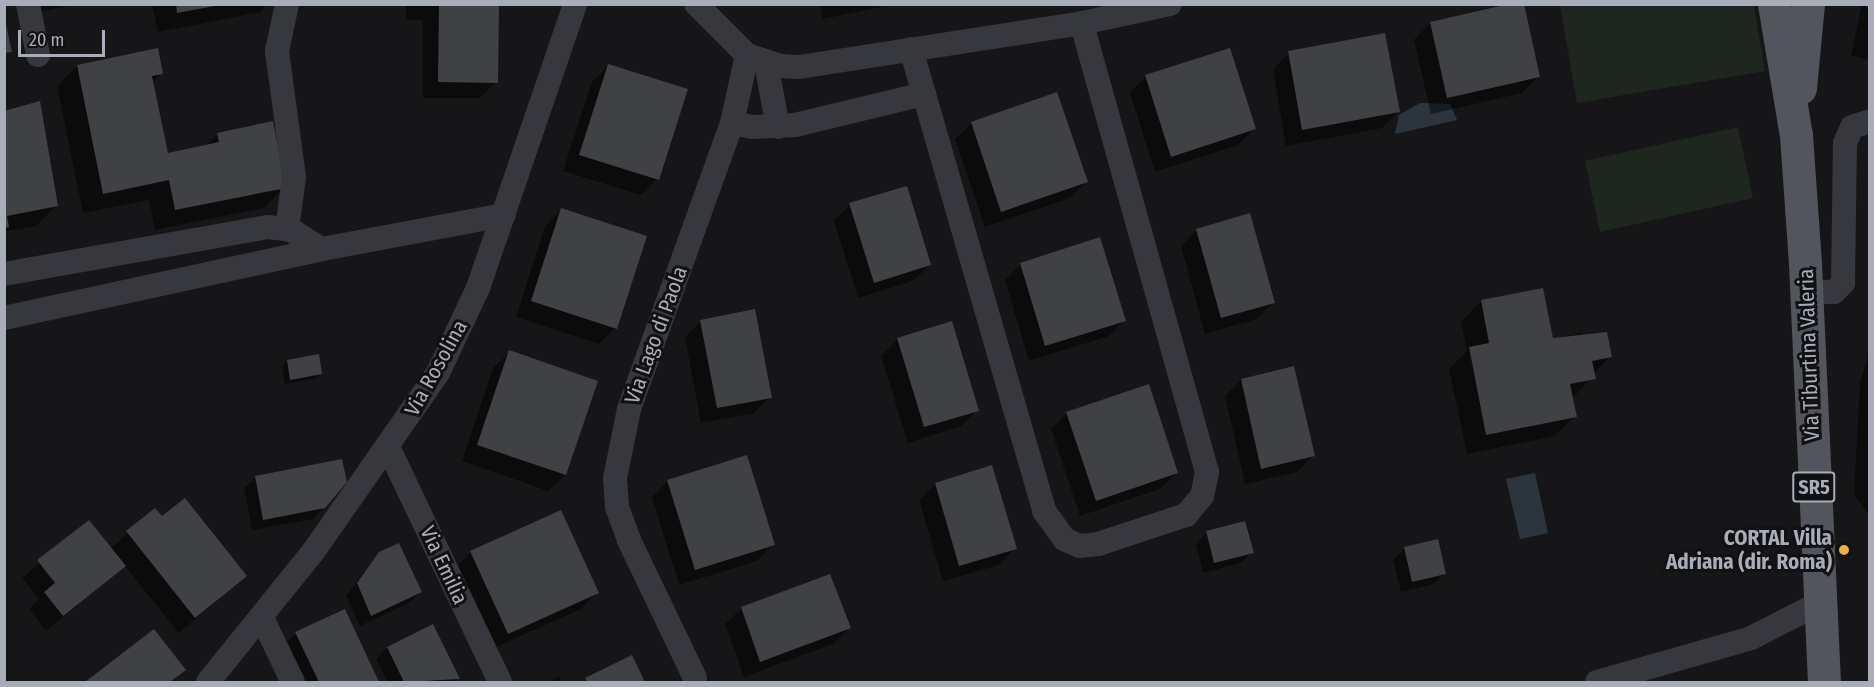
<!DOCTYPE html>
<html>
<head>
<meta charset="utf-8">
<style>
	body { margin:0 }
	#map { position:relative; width:1874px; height:687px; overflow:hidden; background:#161618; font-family:"Fira Sans Condensed",sans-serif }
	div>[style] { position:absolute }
	.green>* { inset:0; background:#1e261f }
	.water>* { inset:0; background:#2c353c }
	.shadow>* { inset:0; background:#0007 }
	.building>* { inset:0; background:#404145 }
	.street>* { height:24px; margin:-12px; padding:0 12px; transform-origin:12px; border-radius:12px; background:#37383d }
	.primary>* { height:33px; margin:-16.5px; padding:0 16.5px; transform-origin:16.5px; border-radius:16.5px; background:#53555c }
	.dots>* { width:16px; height:16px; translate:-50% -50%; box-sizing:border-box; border:3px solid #111113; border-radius:50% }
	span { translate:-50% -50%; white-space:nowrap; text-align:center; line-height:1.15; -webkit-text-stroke:6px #111113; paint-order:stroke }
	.shield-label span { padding:2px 4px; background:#111113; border:2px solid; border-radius:4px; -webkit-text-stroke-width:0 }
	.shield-label { font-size:20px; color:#a8adb8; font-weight:700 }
	.street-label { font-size:21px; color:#a8adb8 }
	.poi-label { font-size:21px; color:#a8adb8; font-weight:700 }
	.right { translate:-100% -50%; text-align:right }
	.frame { position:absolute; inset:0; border:6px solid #a8adb8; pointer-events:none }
	.scale { position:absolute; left:18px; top:30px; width:87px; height:27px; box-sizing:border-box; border:3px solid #a8adb8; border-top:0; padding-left:8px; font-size:18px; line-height:21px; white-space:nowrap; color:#a8adb8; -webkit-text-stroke:4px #111113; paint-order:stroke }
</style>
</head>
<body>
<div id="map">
	<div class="green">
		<div style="clip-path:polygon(1560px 5px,1754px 5px,1765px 71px,1577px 103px)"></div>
		<div style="clip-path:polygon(1738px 127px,1753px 198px,1600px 232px,1585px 161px)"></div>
	</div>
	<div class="water">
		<div style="clip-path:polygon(1420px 103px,1450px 104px,1457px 120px,1395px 134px,1399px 115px)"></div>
		<div style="clip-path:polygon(1535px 473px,1548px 533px,1520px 539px,1506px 479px)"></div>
	</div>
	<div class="shadow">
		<div style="clip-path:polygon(31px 4px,78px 4px,33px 13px)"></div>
		<div style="clip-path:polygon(152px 4px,268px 4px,260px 12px,158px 32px)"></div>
		<div style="clip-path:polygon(406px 4px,497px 4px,496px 82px,480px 98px,423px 98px,423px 20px,406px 20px)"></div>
		<div style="clip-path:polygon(820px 4px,896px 4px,823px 19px)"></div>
		<div style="clip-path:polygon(1862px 4px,1870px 4px,1870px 60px,1851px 56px)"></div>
		<div style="clip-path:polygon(1430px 23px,1538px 77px,1522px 93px,1431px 114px,1414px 40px)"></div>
		<div style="clip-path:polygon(1289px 53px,1398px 112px,1382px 128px,1286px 146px,1273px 69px)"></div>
		<div style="clip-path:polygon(77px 66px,161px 73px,152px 83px,166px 155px,205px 147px,218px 134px,284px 188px,264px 208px,155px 230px,149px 200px,83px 213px,57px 86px)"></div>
		<div style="clip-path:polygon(608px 66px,657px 179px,641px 195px,563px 171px,592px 82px)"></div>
		<div style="clip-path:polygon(1146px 76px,1254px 129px,1238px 145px,1155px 172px,1130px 93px)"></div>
		<div style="clip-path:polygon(4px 113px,56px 206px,36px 226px,4px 232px)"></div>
		<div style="clip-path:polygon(972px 123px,1086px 182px,1070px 198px,985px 227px,955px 139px)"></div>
		<div style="clip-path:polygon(850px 205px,930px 265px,913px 281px,858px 298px,834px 221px)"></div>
		<div style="clip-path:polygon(562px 210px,615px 328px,599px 344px,516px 317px,545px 226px)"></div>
		<div style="clip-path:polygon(1197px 230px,1273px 303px,1257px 319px,1205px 334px,1181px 246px)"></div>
		<div style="clip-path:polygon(1021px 264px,1125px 320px,1109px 336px,1029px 361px,1005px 280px)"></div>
		<div style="clip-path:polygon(1481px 301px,1552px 339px,1582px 333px,1583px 338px,1610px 356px,1572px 399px,1575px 416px,1555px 436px,1467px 454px,1449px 369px,1467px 351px,1461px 322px)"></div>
		<div style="clip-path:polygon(701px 321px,770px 397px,754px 413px,701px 423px,685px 337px)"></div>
		<div style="clip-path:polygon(951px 323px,977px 410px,961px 426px,908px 443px,881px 356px,897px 340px)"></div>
		<div style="clip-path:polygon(1870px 348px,1870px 517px,1854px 494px,1860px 383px)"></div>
		<div style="clip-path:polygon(510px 352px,596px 382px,565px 475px,548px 491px,462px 461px,493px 368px)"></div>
		<div style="clip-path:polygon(287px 361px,321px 373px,315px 379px,285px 384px,282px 366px)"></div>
		<div style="clip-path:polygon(1241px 380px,1313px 456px,1297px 472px,1245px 484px,1225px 396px)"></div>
		<div style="clip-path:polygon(1067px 413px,1177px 473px,1160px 489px,1080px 516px,1051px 429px)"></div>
		<div style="clip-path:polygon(256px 477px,324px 507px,313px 519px,252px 530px,244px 488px)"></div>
		<div style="clip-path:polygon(668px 481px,773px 544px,757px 561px,679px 585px,652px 497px)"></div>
		<div style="clip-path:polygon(936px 484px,1015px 548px,999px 565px,943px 581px,919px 500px)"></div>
		<div style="clip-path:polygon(154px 510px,245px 576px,179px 633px,124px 565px,46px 631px,29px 609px,39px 599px,22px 578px,89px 522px,110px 549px)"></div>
		<div style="clip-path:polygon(1207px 532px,1252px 552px,1241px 563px,1203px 573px,1196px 544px)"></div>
		<div style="clip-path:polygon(1405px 548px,1445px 573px,1434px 584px,1401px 592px,1393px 560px)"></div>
		<div style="clip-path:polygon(471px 552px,597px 592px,581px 609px,492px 649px,455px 568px)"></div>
		<div style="clip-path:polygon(380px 553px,420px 592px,409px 603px,360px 626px,346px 596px)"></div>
		<div style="clip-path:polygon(742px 608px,849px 628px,833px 644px,744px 677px,725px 624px)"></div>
		<div style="clip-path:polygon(344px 611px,378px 682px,295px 682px,280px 649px,296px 633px)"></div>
		<div style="clip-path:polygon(432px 626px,459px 679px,455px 682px,388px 682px,376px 659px,387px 648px)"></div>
		<div style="clip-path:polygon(153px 631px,184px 670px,172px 682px,88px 682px)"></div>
		<div style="clip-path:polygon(631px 657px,644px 682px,582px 682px,586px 679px)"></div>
		<div style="clip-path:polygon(560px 677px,562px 682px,548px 682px)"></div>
	</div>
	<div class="building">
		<div style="clip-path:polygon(176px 4px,215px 4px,215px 6px,177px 13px)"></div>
		<div style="clip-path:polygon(439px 4px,499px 4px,498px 83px,438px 82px)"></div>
		<div style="clip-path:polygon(1509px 4px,1524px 4px,1540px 77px,1447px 98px,1430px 22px)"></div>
		<div style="clip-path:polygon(4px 16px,12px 52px,4px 53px)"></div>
		<div style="clip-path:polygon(1385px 33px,1400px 112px,1302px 130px,1288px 51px)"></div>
		<div style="clip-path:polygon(158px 48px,163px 74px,152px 76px,168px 153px,219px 142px,217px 133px,273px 121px,286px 188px,175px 210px,169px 180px,103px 194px,77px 65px)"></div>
		<div style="clip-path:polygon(1230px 48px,1256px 129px,1171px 157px,1145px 75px)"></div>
		<div style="clip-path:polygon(608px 64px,688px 89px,659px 180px,579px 155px)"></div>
		<div style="clip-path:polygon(1057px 92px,1088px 182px,1001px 212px,971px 122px)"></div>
		<div style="clip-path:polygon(40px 101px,58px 206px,7px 216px,9px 227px,4px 228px,4px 111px)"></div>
		<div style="clip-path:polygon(907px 186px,931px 265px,874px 283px,849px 203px)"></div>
		<div style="clip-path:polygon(561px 208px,647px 236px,617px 329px,531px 301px)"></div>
		<div style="clip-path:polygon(1250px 213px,1275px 303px,1221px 318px,1196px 229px)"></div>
		<div style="clip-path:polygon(1100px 237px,1126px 321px,1045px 346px,1020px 263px)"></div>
		<div style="clip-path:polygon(1543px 288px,1553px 338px,1607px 332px,1612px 357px,1592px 361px,1596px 379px,1570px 384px,1577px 417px,1486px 435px,1469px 347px,1489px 343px,1481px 300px)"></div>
		<div style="clip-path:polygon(755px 309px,772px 398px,717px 408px,700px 320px)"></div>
		<div style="clip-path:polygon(952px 321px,979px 411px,924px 427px,897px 338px)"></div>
		<div style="clip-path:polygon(509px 350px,598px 381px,566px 475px,477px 445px)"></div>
		<div style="clip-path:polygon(319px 354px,322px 374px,290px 380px,287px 360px)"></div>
		<div style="clip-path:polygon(1294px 366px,1315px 456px,1261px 469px,1241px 379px)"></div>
		<div style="clip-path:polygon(1149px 384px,1178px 473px,1096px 501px,1066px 412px)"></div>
		<div style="clip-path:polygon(747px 455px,775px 545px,695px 570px,667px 480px)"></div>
		<div style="clip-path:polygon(342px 459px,347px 482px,325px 508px,263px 520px,255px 476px)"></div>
		<div style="clip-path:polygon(992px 465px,1017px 549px,959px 566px,935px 483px)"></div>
		<div style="clip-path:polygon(185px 498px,247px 576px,195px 618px,126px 531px,155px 508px,162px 516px)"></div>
		<div style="clip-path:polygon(561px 510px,599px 593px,508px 634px,470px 551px)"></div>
		<div style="clip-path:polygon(89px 520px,126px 566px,63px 616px,44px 592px,55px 583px,37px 560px)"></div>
		<div style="clip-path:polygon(1245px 521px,1254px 553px,1214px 563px,1206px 531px)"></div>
		<div style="clip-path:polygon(1438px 539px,1446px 574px,1412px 582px,1404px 547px)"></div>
		<div style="clip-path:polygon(399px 543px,422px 592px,371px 616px,357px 583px,379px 552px)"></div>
		<div style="clip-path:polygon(830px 574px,851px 628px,760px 662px,741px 607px)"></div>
		<div style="clip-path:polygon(345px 609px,379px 682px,319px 682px,295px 632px)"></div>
		<div style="clip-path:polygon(433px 624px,460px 679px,404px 682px,387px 647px)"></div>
		<div style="clip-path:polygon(154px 629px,186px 670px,170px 682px,85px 682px)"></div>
		<div style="clip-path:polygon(632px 655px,645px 682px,587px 682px,585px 678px)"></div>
	</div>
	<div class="street">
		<div style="left:28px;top:4px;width:52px;rotate:78.9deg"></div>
		<div style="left:911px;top:49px;width:481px;rotate:73.9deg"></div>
		<div style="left:1044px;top:511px;width:34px;rotate:54deg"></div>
		<div style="left:1064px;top:539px;width:17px;rotate:24deg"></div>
		<div style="left:1080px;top:546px;width:18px;rotate:-6deg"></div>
		<div style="left:1098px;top:544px;width:93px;rotate:-18.2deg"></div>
		<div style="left:1186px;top:515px;width:25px;rotate:-50deg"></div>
		<div style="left:1202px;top:496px;width:25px;rotate:-78deg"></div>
		<div style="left:1207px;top:472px;width:466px;rotate:-105.6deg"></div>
		<div style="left:747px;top:55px;width:36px;rotate:18deg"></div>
		<div style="left:781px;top:66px;width:18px;rotate:3deg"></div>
		<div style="left:799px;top:67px;width:286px;rotate:-8.8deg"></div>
		<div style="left:1082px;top:23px;width:90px;rotate:-12.2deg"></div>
		<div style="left:766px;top:63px;width:65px;rotate:79.4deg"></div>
		<div style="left:732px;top:123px;width:21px;rotate:11deg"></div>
		<div style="left:753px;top:127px;width:42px;rotate:-2.7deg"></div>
		<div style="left:795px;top:125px;width:133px;rotate:-13.5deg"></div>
		<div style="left:287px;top:229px;width:52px;rotate:-82.3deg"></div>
		<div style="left:294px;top:177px;width:127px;rotate:-97.7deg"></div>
		<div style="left:277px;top:51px;width:48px;rotate:-78deg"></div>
		<div style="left:4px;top:274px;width:268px;rotate:-10.1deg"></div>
		<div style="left:268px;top:227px;width:23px;rotate:7deg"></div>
		<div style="left:291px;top:230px;width:36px;rotate:32deg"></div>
		<div style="left:1807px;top:292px;width:27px"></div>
		<div style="left:1834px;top:292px;width:13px;rotate:-45deg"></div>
		<div style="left:1843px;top:283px;width:140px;rotate:-89.2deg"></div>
		<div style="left:1845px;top:143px;width:17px;rotate:-66deg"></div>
		<div style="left:1852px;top:127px;width:19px;rotate:-18deg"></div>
		<div style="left:4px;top:318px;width:325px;rotate:-12.2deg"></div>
		<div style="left:322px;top:249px;width:185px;rotate:-10.6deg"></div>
		<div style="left:388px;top:447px;width:260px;rotate:64.5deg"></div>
		<div style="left:262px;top:618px;width:71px;rotate:64.2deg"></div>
		<div style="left:695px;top:678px;width:153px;rotate:-115.6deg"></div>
		<div style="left:629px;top:540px;width:35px;rotate:-110deg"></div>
		<div style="left:617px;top:507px;width:29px;rotate:-94deg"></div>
		<div style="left:615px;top:478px;width:70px;rotate:-78.5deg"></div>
		<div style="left:629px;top:409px;width:304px;rotate:-70.2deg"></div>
		<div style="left:732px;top:123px;width:70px;rotate:-77.6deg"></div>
		<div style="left:747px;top:55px;width:72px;rotate:-135deg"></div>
		<div style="left:208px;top:682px;width:167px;rotate:-51.1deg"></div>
		<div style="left:313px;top:552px;width:218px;rotate:-55.1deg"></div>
		<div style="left:438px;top:373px;width:94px;rotate:-64.8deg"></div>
		<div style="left:478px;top:288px;width:300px;rotate:-71.1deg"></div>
		<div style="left:1597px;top:682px;width:160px;rotate:-15.9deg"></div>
		<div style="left:1751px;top:638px;width:75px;rotate:-26.9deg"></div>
	</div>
	<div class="primary">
		<div style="left:1774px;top:4px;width:133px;rotate:80.5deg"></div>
		<div style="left:1796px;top:135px;width:129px;rotate:86deg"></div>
		<div style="left:1805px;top:264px;width:418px;rotate:87.4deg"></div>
		<div style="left:1800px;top:88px;width:84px;rotate:-84.6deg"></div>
	</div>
	<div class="dots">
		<div style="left:1844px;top:550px;background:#f2b134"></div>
	</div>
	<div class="shield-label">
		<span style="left:1814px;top:487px">SR5</span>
	</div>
	<div class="street-label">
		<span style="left:656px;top:335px;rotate:-70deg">Via Lago di Paola</span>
		<span style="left:1809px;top:355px;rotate:-92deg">Via Tiburtina Valeria</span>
		<span style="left:436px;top:368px;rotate:-61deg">Via Rosolina</span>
		<span style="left:444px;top:565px;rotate:65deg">Via Emilia</span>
	</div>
	<div class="poi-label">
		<span class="right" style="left:1832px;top:550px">CORTAL Villa<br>Adriana (dir. Roma)</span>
	</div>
	<div class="frame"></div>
	<div class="scale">20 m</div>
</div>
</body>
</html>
